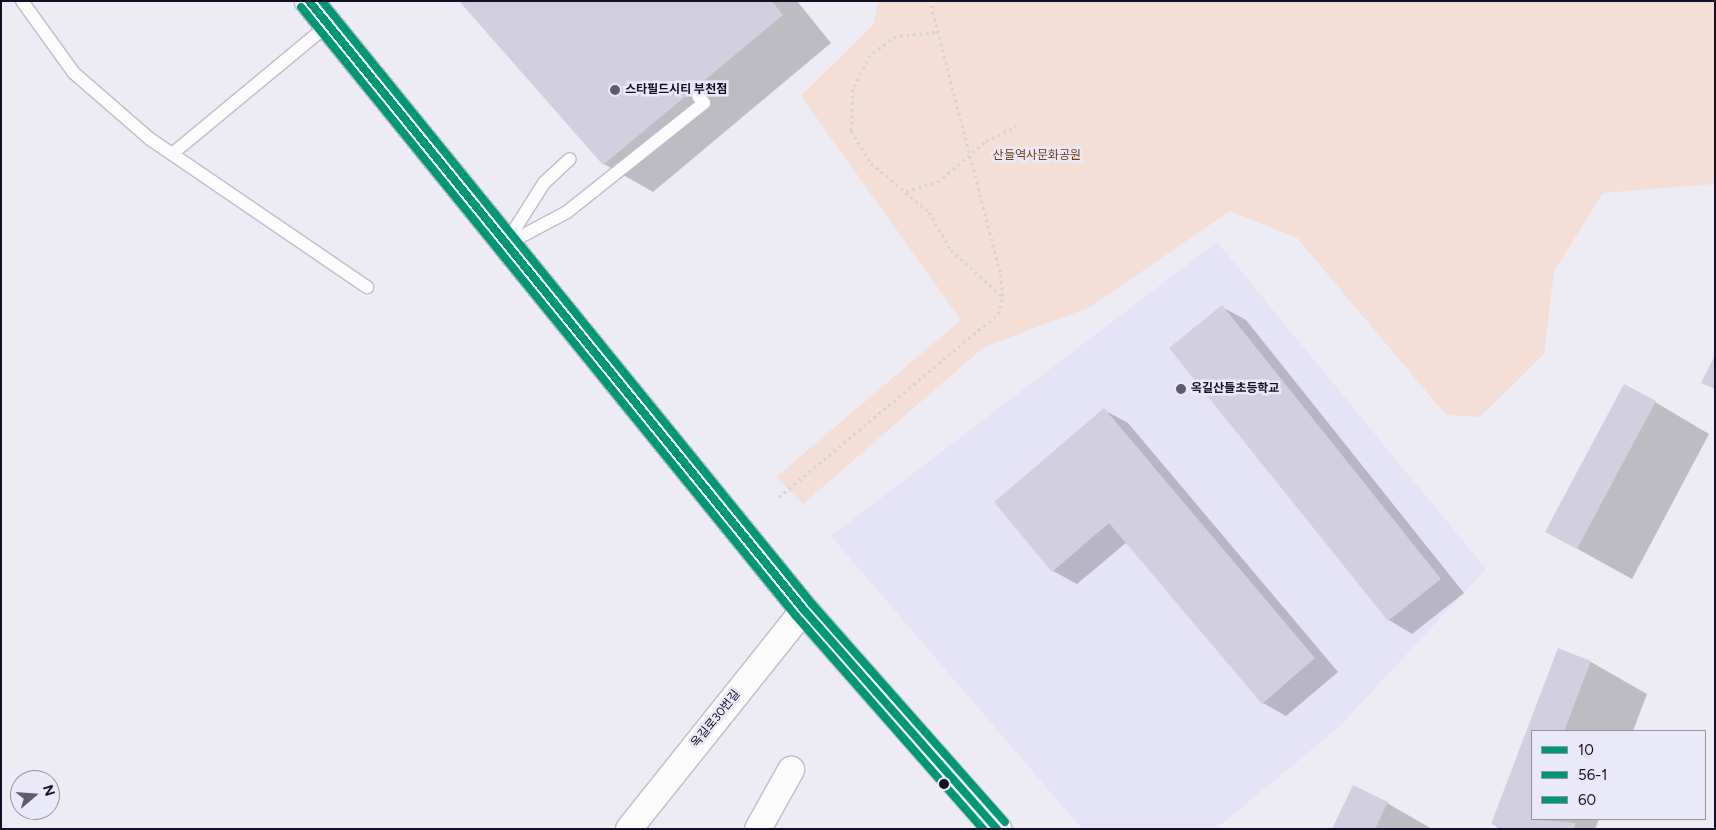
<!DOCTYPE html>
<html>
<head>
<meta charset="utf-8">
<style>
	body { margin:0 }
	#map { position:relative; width:1716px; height:830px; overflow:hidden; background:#edecf4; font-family:Figtree,"Noto Sans KR",sans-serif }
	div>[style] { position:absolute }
	.built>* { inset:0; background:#e5e3f8 }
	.green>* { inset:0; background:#f5ded5 }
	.shadow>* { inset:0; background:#0003 }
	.building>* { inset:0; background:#d2d0e0 }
	.path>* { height:3px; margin-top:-1.5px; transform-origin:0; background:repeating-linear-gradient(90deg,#d4d4d7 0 2.5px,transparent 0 6.5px) }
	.roads { filter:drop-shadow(1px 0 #bebccc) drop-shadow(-1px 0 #bebccc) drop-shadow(0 1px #bebccc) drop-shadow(0 -1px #bebccc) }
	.lane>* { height:12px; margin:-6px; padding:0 6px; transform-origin:6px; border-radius:6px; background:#fcfcfd }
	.street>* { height:26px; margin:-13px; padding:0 13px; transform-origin:13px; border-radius:13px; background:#fcfcfd }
	.secondary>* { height:28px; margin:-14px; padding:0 14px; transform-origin:14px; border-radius:14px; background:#fcfcfd }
	.bus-1>* { height:8px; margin:-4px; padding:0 4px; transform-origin:4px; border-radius:4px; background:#009775 }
	.bus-2>* { height:8px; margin:-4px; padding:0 4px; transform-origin:4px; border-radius:4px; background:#009775 }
	.bus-3>* { height:8px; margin:-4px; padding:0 4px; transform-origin:4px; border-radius:4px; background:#009775 }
	.dots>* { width:14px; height:14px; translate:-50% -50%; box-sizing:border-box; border:2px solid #eae9f7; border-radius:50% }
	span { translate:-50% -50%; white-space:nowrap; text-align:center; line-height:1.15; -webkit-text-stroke:5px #eae9f7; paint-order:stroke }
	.poi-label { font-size:12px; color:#130f27; font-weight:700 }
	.left { translate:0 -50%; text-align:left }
	.park-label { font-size:12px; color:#783c14 }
	.street-label { font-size:12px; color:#130f27 }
	.frame { position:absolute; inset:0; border:2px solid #130f27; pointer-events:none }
	.legend { position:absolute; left:1531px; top:730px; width:175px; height:90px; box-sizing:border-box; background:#eae9f7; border:1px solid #9492a4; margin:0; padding:6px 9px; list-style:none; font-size:15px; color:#130f27 }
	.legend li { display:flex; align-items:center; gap:10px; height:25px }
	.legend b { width:25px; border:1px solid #9492a4 }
	.north { position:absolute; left:10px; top:770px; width:50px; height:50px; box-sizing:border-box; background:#eae9f7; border:1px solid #9492a4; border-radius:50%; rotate:72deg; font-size:14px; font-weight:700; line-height:20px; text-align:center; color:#130f27 }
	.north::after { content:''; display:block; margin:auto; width:18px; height:22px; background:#5f5c6f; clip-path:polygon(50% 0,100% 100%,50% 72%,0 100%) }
</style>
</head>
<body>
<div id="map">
	<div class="built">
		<div style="clip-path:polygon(1217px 242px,1486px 569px,1339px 727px,1216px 829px,1082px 829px,831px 536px)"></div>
	</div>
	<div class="green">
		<div style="clip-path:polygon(878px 1px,1715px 1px,1715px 184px,1603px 193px,1554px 271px,1544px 354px,1480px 417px,1446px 415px,1297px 238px,1230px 211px,1090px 307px,984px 347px,803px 504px,776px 477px,961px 320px,801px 96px,873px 25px)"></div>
	</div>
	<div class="shadow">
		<div style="clip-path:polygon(460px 1px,797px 1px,831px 43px,653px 192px,604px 164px)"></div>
		<div style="clip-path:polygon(1222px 307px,1246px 320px,1464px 593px,1412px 634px,1389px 620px,1171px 348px)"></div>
		<div style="clip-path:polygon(1655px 402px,1709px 434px,1632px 579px,1547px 532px)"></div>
		<div style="clip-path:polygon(1104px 410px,1128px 423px,1338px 672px,1286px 716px,1263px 703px,1127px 542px,1077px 584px,1053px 571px)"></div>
		<div style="clip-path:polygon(1558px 650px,1591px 662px,1647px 694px,1633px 731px,1532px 731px,1532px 819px,1599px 819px,1595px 829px,1501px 829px,1492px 824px)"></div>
		<div style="clip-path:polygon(1387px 803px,1432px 829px,1333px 829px)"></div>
	</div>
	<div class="building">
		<div style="clip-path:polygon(459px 1px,772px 1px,783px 15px,603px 165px)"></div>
		<div style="clip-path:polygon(1222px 305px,1441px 579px,1388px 621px,1169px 348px)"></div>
		<div style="clip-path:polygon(1715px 355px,1715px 389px,1701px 383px)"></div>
		<div style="clip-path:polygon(1624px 384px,1656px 401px,1577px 549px,1545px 532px)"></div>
		<div style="clip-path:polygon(1104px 408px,1315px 658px,1262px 704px,1109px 523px,1052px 572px,994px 502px)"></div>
		<div style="clip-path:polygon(1558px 648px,1591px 661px,1564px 731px,1532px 731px,1532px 819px,1576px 823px,1573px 829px,1503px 829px,1491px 824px)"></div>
		<div style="clip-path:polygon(1353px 785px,1388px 802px,1375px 829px,1332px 829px)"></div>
	</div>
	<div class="path">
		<div style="left:935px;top:32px;width:39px;rotate:174deg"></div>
		<div style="left:896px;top:36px;width:32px;rotate:144deg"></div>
		<div style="left:870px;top:55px;width:38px;rotate:117deg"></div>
		<div style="left:853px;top:89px;width:42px;rotate:92.7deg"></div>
		<div style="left:851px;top:131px;width:38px;rotate:58deg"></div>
		<div style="left:871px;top:163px;width:76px;rotate:40.2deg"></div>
		<div style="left:929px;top:212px;width:44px;rotate:59.9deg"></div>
		<div style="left:951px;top:250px;width:69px;rotate:42deg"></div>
		<div style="left:906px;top:191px;width:33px;rotate:-16deg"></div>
		<div style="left:938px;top:182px;width:63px;rotate:-40.5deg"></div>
		<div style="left:986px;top:141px;width:34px;rotate:-26deg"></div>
		<div style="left:779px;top:497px;width:285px;rotate:-39.9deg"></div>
		<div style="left:998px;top:314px;width:19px;rotate:-74deg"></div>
		<div style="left:1003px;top:296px;width:24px;rotate:-97deg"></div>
		<div style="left:1000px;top:272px;width:280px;rotate:-104.5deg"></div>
	</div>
	<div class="roads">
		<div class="lane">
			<div style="left:22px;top:1px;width:89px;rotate:54.2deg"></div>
			<div style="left:74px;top:73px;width:101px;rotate:41deg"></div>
			<div style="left:150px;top:139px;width:263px;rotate:34.3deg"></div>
			<div style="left:172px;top:154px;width:202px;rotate:-39.6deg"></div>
			<div style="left:506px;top:243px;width:71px;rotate:-57.7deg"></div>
			<div style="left:544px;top:183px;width:35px;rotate:-43deg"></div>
			<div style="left:505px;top:245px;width:70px;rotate:-28deg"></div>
			<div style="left:567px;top:212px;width:175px;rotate:-38.5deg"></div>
			<div style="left:704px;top:103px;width:9px;rotate:-131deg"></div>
		</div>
		<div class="street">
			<div style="left:629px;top:829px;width:280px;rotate:-51.4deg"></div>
			<div style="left:758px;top:829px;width:68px;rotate:-60.8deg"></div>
		</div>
		<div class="secondary">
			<div style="left:309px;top:1px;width:785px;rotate:50.9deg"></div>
			<div style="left:804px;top:610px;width:292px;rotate:48.6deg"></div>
		</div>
	</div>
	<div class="bus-1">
		<div style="left:309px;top:1px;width:785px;rotate:50.9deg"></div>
		<div style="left:804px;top:610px;width:292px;rotate:48.6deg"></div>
	</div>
	<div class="bus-2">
		<div style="left:301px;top:7px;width:785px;rotate:50.9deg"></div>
		<div style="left:796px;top:616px;width:283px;rotate:48.7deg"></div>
	</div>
	<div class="bus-3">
		<div style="left:322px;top:1px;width:777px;rotate:50.9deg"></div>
		<div style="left:812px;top:604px;width:291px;rotate:48.5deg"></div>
	</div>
	<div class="dots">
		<div style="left:615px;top:90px;background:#5f5c6f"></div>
		<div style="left:1181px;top:389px;background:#5f5c6f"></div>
		<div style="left:944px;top:784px;background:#130f27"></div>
	</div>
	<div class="poi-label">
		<span class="left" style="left:625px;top:90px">스타필드시티 부천점</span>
		<span class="left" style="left:1191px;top:389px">옥길산들초등학교</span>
	</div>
	<div class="park-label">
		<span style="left:1037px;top:156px">산들역사문화공원</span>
	</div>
	<div class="street-label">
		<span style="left:716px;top:719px;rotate:-51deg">옥길로30번길</span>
	</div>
	<div class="frame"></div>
	<ul class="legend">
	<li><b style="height:6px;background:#009775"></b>10</li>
	<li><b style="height:6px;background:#009775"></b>56-1</li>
	<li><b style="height:6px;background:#009775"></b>60</li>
	</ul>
	<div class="north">N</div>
</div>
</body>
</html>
